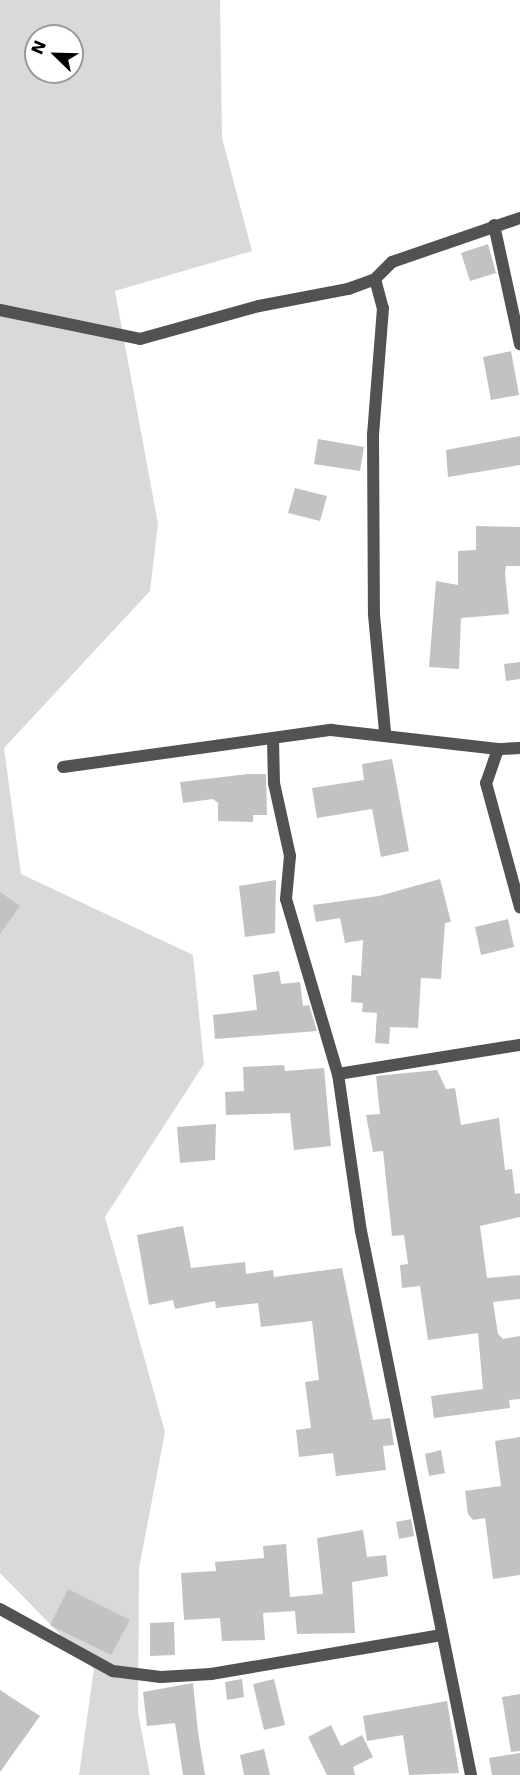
<!DOCTYPE html>
<html>
<head>
<meta charset="utf-8">
<style>
	body { margin:0 }
	#map { position:relative; width:520px; height:1775px; overflow:hidden; background:#fff; font-family:"DejaVu Sans",sans-serif }
	div>[style] { position:absolute }
	.green>* { inset:0; background:#d9d9d9 }
	.building>* { inset:0; background:#c2c2c2 }
	.minor>* { height:12px; margin:-6px; padding:0 6px; transform-origin:6px; border-radius:6px; background:#525252 }
	span { translate:-50% -50%; white-space:nowrap; text-align:center; line-height:1.15; -webkit-text-stroke:4.5px #fff; paint-order:stroke }
	.north { position:absolute; left:24px; top:24px; width:60px; height:60px; box-sizing:border-box; background:#fff; border:2px solid #999; border-radius:50%; rotate:293deg; font-size:16px; font-weight:700; line-height:24px; text-align:center; color:#000 }
	.north::after { content:''; display:block; margin:auto; width:21px; height:27px; background:#000; clip-path:polygon(50% 0,100% 100%,50% 72%,0 100%) }
</style>
</head>
<body>
<div id="map">
	<div class="green">
		<div style="clip-path:polygon(evenodd,0 0,220px 0,222px 138px,252px 251px,115px 291px,158px 524px,150px 591px,4px 748px,21px 874px,193px 955px,204px 1064px,105px 1217px,165px 1432px,139px 1568px,138px 1713px,150px 1775px,79px 1775px,94px 1669px,0 1573px,0 0,36px 36px,72px 36px,72px 72px,36px 72px,36px 36px)"></div>
	</div>
	<div class="building">
		<div style="clip-path:polygon(488px 244px,496px 273px,470px 281px,461px 253px)"></div>
		<div style="clip-path:polygon(511px 351px,519px 395px,491px 400px,483px 357px)"></div>
		<div style="clip-path:polygon(520px 436px,520px 465px,448px 477px,446px 450px)"></div>
		<div style="clip-path:polygon(318px 439px,364px 447px,360px 471px,314px 464px)"></div>
		<div style="clip-path:polygon(295px 488px,327px 496px,320px 521px,288px 513px)"></div>
		<div style="clip-path:polygon(476px 526px,520px 527px,520px 566px,506px 566px,505px 573px,509px 614px,461px 618px,459px 669px,429px 667px,436px 581px,458px 585px,458px 551px,476px 550px)"></div>
		<div style="clip-path:polygon(520px 662px,520px 679px,506px 681px,504px 664px)"></div>
		<div style="clip-path:polygon(392px 759px,409px 851px,381px 857px,372px 809px,317px 818px,312px 788px,364px 780px,362px 764px)"></div>
		<div style="clip-path:polygon(248px 774px,266px 774px,267px 815px,253px 815px,253px 822px,218px 821px,218px 803px,213px 799px,183px 803px,180px 782px)"></div>
		<div style="clip-path:polygon(440px 879px,451px 922px,445px 923px,441px 979px,421px 978px,418px 1028px,390px 1027px,389px 1044px,375px 1043px,377px 1013px,362px 1012px,363px 1003px,351px 1002px,352px 975px,361px 976px,363px 940px,345px 943px,340px 918px,316px 922px,313px 905px,379px 896px)"></div>
		<div style="clip-path:polygon(276px 880px,275px 933px,245px 937px,239px 886px)"></div>
		<div style="clip-path:polygon(0 892px,20px 906px,0 934px)"></div>
		<div style="clip-path:polygon(508px 919px,514px 947px,481px 955px,475px 927px)"></div>
		<div style="clip-path:polygon(279px 971px,281px 984px,300px 982px,303px 1006px,309px 1005px,317px 1031px,215px 1039px,213px 1015px,257px 1010px,253px 975px)"></div>
		<div style="clip-path:polygon(284px 1065px,285px 1071px,324px 1068px,331px 1146px,294px 1150px,290px 1113px,226px 1115px,225px 1092px,244px 1091px,243px 1067px)"></div>
		<div style="clip-path:polygon(437px 1070px,446px 1089px,455px 1088px,461px 1125px,499px 1118px,505px 1170px,512px 1169px,515px 1194px,520px 1193px,520px 1217px,480px 1226px,487px 1278px,520px 1275px,520px 1299px,493px 1302px,498px 1334px,503px 1339px,520px 1336px,520px 1399px,509px 1400px,510px 1408px,434px 1418px,431px 1396px,483px 1389px,478px 1333px,428px 1340px,420px 1286px,402px 1288px,400px 1265px,408px 1264px,404px 1235px,392px 1236px,383px 1151px,373px 1152px,366px 1115px,380px 1114px,376px 1076px)"></div>
		<div style="clip-path:polygon(216px 1124px,215px 1160px,180px 1163px,177px 1127px)"></div>
		<div style="clip-path:polygon(183px 1226px,191px 1268px,245px 1262px,246px 1274px,273px 1270px,274px 1277px,342px 1268px,373px 1420px,390px 1418px,394px 1445px,383px 1446px,386px 1470px,336px 1476px,333px 1453px,299px 1457px,296px 1430px,311px 1428px,305px 1382px,319px 1380px,312px 1321px,261px 1327px,258px 1303px,216px 1308px,215px 1301px,175px 1309px,173px 1300px,149px 1305px,137px 1235px)"></div>
		<div style="clip-path:polygon(520px 1437px,520px 1575px,493px 1579px,485px 1518px,473px 1520px,468px 1514px,465px 1491px,501px 1486px,495px 1441px)"></div>
		<div style="clip-path:polygon(441px 1450px,445px 1473px,429px 1476px,425px 1454px)"></div>
		<div style="clip-path:polygon(411px 1519px,414px 1536px,399px 1539px,396px 1522px)"></div>
		<div style="clip-path:polygon(363px 1530px,367px 1557px,386px 1555px,388px 1576px,352px 1582px,355px 1633px,297px 1634px,295px 1611px,263px 1613px,265px 1640px,222px 1641px,220px 1618px,184px 1620px,181px 1573px,216px 1571px,215px 1562px,264px 1558px,263px 1546px,286px 1544px,290px 1597px,323px 1594px,317px 1538px)"></div>
		<div style="clip-path:polygon(68px 1589px,130px 1620px,111px 1655px,50px 1625px)"></div>
		<div style="clip-path:polygon(174px 1622px,175px 1655px,150px 1656px,150px 1623px)"></div>
		<div style="clip-path:polygon(242px 1679px,244px 1697px,227px 1700px,225px 1682px)"></div>
		<div style="clip-path:polygon(274px 1679px,285px 1725px,264px 1730px,253px 1684px)"></div>
		<div style="clip-path:polygon(193px 1683px,198px 1732px,205px 1775px,183px 1775px,175px 1723px,147px 1726px,143px 1692px)"></div>
		<div style="clip-path:polygon(0 1690px,40px 1716px,0 1772px)"></div>
		<div style="clip-path:polygon(520px 1694px,520px 1751px,511px 1752px,502px 1697px)"></div>
		<div style="clip-path:polygon(447px 1701px,459px 1773px,409px 1775px,403px 1735px,367px 1741px,363px 1716px)"></div>
		<div style="clip-path:polygon(331px 1725px,341px 1746px,362px 1735px,373px 1757px,353px 1767px,355px 1775px,327px 1775px,308px 1737px)"></div>
		<div style="clip-path:polygon(264px 1749px,270px 1775px,244px 1775px,240px 1755px)"></div>
		<div style="clip-path:polygon(520px 1753px,520px 1775px,492px 1775px,489px 1758px)"></div>
	</div>
	<div class="minor">
		<div style="left:494px;top:225px;width:122px;rotate:77.7deg"></div>
		<div style="left:375px;top:279px;width:30px;rotate:75deg"></div>
		<div style="left:383px;top:308px;width:126px;rotate:94.5deg"></div>
		<div style="left:373px;top:434px;width:181px;rotate:89.7deg"></div>
		<div style="left:374px;top:615px;width:118px;rotate:84.6deg"></div>
		<div style="left:0;top:310px;width:143px;rotate:11.7deg"></div>
		<div style="left:140px;top:339px;width:123px;rotate:-15.5deg"></div>
		<div style="left:259px;top:306px;width:91px;rotate:-10.8deg"></div>
		<div style="left:348px;top:289px;width:29px;rotate:-20deg"></div>
		<div style="left:375px;top:279px;width:24px;rotate:-45deg"></div>
		<div style="left:392px;top:262px;width:135px;rotate:-19deg"></div>
		<div style="left:273px;top:740px;width:43px;rotate:88.7deg"></div>
		<div style="left:274px;top:783px;width:75px;rotate:77.6deg"></div>
		<div style="left:290px;top:856px;width:43px;rotate:95.3deg"></div>
		<div style="left:286px;top:899px;width:183px;rotate:73.5deg"></div>
		<div style="left:338px;top:1074px;width:159px;rotate:81.7deg"></div>
		<div style="left:361px;top:1231px;width:555px;rotate:78.57deg"></div>
		<div style="left:520px;top:748px;width:22px;rotate:177deg"></div>
		<div style="left:498px;top:749px;width:36px;rotate:109deg"></div>
		<div style="left:486px;top:783px;width:129px;rotate:74.7deg"></div>
		<div style="left:63px;top:767px;width:271px;rotate:-7.9deg"></div>
		<div style="left:331px;top:730px;width:168px;rotate:6.5deg"></div>
		<div style="left:338px;top:1074px;width:184px;rotate:-9.1deg"></div>
		<div style="left:0;top:1609px;width:129px;rotate:28.8deg"></div>
		<div style="left:113px;top:1671px;width:48px;rotate:7.1deg"></div>
		<div style="left:161px;top:1677px;width:50px;rotate:-3.4deg"></div>
		<div style="left:211px;top:1674px;width:234px;rotate:-9.6deg"></div>
	</div>
	<div class="north">N</div>
</div>
</body>
</html>
